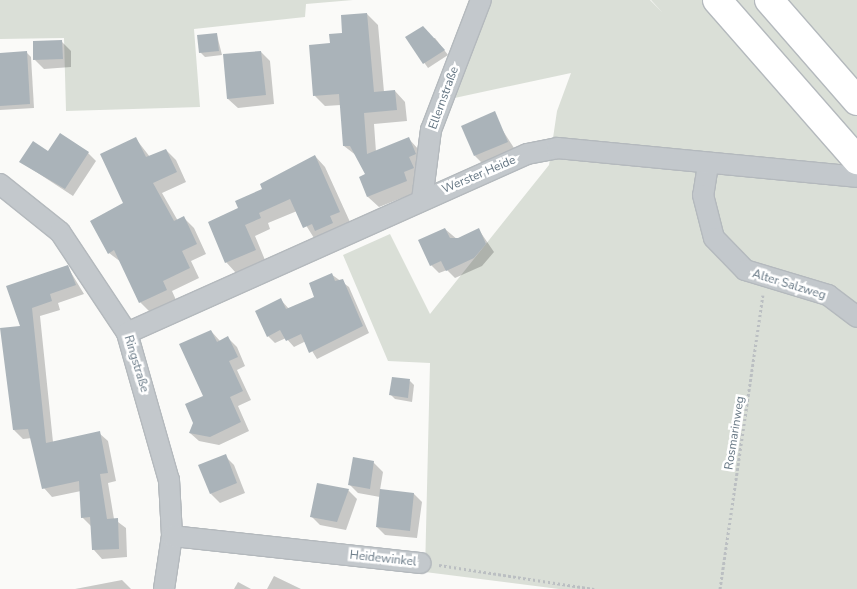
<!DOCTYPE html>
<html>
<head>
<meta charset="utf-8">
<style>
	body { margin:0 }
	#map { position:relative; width:857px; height:589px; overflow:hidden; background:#fafaf8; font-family:"Nunito Sans",sans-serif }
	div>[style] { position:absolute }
	.green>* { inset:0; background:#dadfd7 }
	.shadow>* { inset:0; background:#0003 }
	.building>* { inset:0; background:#aab3b9 }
	.path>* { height:3px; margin-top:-1.5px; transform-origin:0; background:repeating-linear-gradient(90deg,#bbbfc2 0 2.5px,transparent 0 5px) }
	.roads { filter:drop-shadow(1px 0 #b4b9bd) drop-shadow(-1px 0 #b4b9bd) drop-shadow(0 1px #b4b9bd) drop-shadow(0 -1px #b4b9bd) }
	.minor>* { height:20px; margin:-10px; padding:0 10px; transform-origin:10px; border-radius:10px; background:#c3c8cc }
	.motorway>* { height:28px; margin:-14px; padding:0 14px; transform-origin:14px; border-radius:14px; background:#fff }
	span { translate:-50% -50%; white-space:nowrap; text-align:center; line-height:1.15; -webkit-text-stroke:5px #fff; paint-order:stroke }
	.street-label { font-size:12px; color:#657683 }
</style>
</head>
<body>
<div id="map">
	<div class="green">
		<div style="clip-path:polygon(0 0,353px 0,306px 4px,305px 17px,194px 29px,200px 107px,66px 111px,64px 38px,0 39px)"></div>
		<div style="clip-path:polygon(469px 0,650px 0,662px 12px,651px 0,857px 0,857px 589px,559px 589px,425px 572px,430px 363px,388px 361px,343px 255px,390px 234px,430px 314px,549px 165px,557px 111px,571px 73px,436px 102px)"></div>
	</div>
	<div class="shadow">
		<div style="clip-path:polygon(367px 14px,378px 25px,384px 92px,395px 91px,405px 102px,407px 121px,374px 124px,376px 152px,409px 139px,419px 150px,423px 179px,413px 183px,417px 192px,379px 207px,368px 197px,361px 178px,367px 175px,357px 156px,344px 146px,341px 105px,325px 106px,315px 96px,332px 45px)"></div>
		<div style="clip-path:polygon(217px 35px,222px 55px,205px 57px,200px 52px)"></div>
		<div style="clip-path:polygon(407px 38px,435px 38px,448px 55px,428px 68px)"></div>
		<div style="clip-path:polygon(61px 41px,71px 51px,71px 67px,44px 69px,35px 60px)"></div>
		<div style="clip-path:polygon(261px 52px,270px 61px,274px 104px,238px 108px,228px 99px)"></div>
		<div style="clip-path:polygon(27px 53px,31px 57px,34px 108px,0 110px,0 54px)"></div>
		<div style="clip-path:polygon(492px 114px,516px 151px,484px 165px,475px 156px)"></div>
		<div style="clip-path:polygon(136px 139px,150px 157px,166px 150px,176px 160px,186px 182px,162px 193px,178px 221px,184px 218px,194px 228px,206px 254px,191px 261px,199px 278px,172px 291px,176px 300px,150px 312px,140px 302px,121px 262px,109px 253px,125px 204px)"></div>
		<div style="clip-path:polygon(49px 153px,88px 153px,96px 161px,73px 196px,21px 162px)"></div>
		<div style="clip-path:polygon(315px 156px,325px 167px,350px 222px,340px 227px,343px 233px,327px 240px,321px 235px,314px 238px,297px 211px,268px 223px,270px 229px,255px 236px,265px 260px,236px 273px,226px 262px,239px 208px)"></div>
		<div style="clip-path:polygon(445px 229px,458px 240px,479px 230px,494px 252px,482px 266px,455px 278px,447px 270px,439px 273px,431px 265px)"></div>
		<div style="clip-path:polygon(67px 266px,84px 294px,58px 303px,60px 310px,40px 316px,53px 442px,99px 433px,108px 441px,116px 481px,108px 483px,114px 519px,126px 528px,127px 557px,102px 559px,94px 550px,91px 526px,82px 517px,81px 491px,52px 497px,44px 488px,32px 438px,23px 439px,14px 430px,22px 327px,7px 287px)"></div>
		<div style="clip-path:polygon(331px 274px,349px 287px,369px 333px,317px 359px,306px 341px,294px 347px,286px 338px,275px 343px,268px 336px,281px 300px,289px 309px,316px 297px)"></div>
		<div style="clip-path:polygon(211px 331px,220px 341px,228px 338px,237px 347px,245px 366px,237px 370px,251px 400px,238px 406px,249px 431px,219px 445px,199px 441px,190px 433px,205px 396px)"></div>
		<div style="clip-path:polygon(410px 381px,414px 385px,412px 402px,395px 399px,391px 395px)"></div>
		<div style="clip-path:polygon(225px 456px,234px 465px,245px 493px,220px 503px,211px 494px)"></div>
		<div style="clip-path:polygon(373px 462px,383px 472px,380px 490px,414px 494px,422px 502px,417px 538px,385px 535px,377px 527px,380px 497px,358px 493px,349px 484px)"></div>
		<div style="clip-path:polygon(348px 490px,357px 499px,346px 530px,320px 525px,311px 516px)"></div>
		<div style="clip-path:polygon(274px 576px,301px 589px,267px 589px)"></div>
		<div style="clip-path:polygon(122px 580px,131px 589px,75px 589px)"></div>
		<div style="clip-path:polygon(238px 582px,251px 589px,234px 589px)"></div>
	</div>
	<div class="building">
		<div style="clip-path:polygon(367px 13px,374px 92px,395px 90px,397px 110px,364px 113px,367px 154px,409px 137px,416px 154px,409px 157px,414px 168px,404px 172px,407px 181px,367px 197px,359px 177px,365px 174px,350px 146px,343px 146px,339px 94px,313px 96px,309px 45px,330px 43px,329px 34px,342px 33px,341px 15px)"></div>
		<div style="clip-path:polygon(423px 26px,445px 50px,423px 64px,405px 37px)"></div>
		<div style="clip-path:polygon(217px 33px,219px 51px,199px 53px,197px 35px)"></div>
		<div style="clip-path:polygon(62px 40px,63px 59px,33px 60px,33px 41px)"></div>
		<div style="clip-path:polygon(27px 51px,30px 104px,0 106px,0 53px)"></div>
		<div style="clip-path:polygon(261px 51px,266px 95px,227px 99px,223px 54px)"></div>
		<div style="clip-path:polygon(495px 111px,508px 142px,474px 156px,461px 126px)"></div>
		<div style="clip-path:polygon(60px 133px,89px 152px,65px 189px,19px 162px,33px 141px,48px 151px)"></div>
		<div style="clip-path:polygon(136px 137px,146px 157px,166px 149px,177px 172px,153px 183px,174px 221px,184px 216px,197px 244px,182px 251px,190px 268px,163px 281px,167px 290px,139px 303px,114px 250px,108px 254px,90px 221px,123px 203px,100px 154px)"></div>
		<div style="clip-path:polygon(315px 155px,340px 212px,330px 216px,333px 223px,315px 231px,312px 224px,303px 228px,290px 199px,259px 213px,261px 218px,245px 225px,256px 250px,225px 263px,208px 222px,238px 208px,235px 201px,262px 189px,260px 184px)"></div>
		<div style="clip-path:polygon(445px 228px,450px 238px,458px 238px,479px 228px,486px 244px,474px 258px,446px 271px,441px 261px,430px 266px,418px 240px)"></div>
		<div style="clip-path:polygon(68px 265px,76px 285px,50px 294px,52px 301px,32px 308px,46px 443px,100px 431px,108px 473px,100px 474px,107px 519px,118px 518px,119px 549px,92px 550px,90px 517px,81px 518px,79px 481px,42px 489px,28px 429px,13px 430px,0 328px,20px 326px,6px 286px)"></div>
		<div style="clip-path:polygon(332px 273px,335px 281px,343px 279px,363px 326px,309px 353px,301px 334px,286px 341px,280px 330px,267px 337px,255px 311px,281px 298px,286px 309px,314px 297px,309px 283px)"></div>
		<div style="clip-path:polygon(211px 330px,217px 342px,228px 336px,238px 357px,229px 361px,243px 391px,230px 397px,241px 422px,210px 437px,189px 433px,193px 423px,185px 404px,203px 396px,179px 344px)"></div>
		<div style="clip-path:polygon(392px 377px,410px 379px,408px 398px,389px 395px)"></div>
		<div style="clip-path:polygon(226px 454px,237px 483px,210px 494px,198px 465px)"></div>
		<div style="clip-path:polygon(353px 457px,374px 461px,370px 489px,348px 485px)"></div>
		<div style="clip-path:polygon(317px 483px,349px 489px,337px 522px,310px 517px)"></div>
		<div style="clip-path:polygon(380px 489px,414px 493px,410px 531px,376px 527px)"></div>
	</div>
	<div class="path">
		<div style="left:439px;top:565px;width:157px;rotate:8.8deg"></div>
		<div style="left:720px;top:589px;width:297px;rotate:-81.7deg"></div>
	</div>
	<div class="roads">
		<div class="minor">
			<div style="left:708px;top:165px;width:30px;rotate:99deg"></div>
			<div style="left:703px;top:195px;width:44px;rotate:75.7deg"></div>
			<div style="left:714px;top:238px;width:45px;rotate:45.9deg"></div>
			<div style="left:745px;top:270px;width:87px;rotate:16.8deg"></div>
			<div style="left:828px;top:295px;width:36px;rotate:37deg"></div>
			<div style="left:0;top:184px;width:77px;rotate:38.7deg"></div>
			<div style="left:60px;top:232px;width:121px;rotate:56.4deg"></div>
			<div style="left:127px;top:333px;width:153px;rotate:74.1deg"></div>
			<div style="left:169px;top:480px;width:56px;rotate:86.9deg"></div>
			<div style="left:172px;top:536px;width:54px;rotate:98.6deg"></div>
			<div style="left:422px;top:200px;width:71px;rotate:-82.7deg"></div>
			<div style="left:431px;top:130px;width:139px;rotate:-69deg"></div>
			<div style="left:127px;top:333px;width:438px;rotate:-24.1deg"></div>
			<div style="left:527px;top:154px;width:31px;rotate:-11deg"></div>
			<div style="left:557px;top:148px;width:301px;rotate:5.5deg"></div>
			<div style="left:172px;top:536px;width:250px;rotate:6.2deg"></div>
		</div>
		<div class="motorway">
			<div style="left:717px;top:0;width:213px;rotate:48.8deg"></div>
			<div style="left:769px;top:0;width:134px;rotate:48.9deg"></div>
		</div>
	</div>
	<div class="street-label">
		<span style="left:444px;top:98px;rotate:-70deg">Ellernstraße</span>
		<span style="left:479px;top:175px;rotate:-23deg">Werster Heide</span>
		<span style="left:789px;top:285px;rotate:17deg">Alter Salzweg</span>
		<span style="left:136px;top:364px;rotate:73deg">Ringstraße</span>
		<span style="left:735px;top:433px;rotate:-81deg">Rosmarinweg</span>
		<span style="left:383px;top:559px;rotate:6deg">Heidewinkel</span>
	</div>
</div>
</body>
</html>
